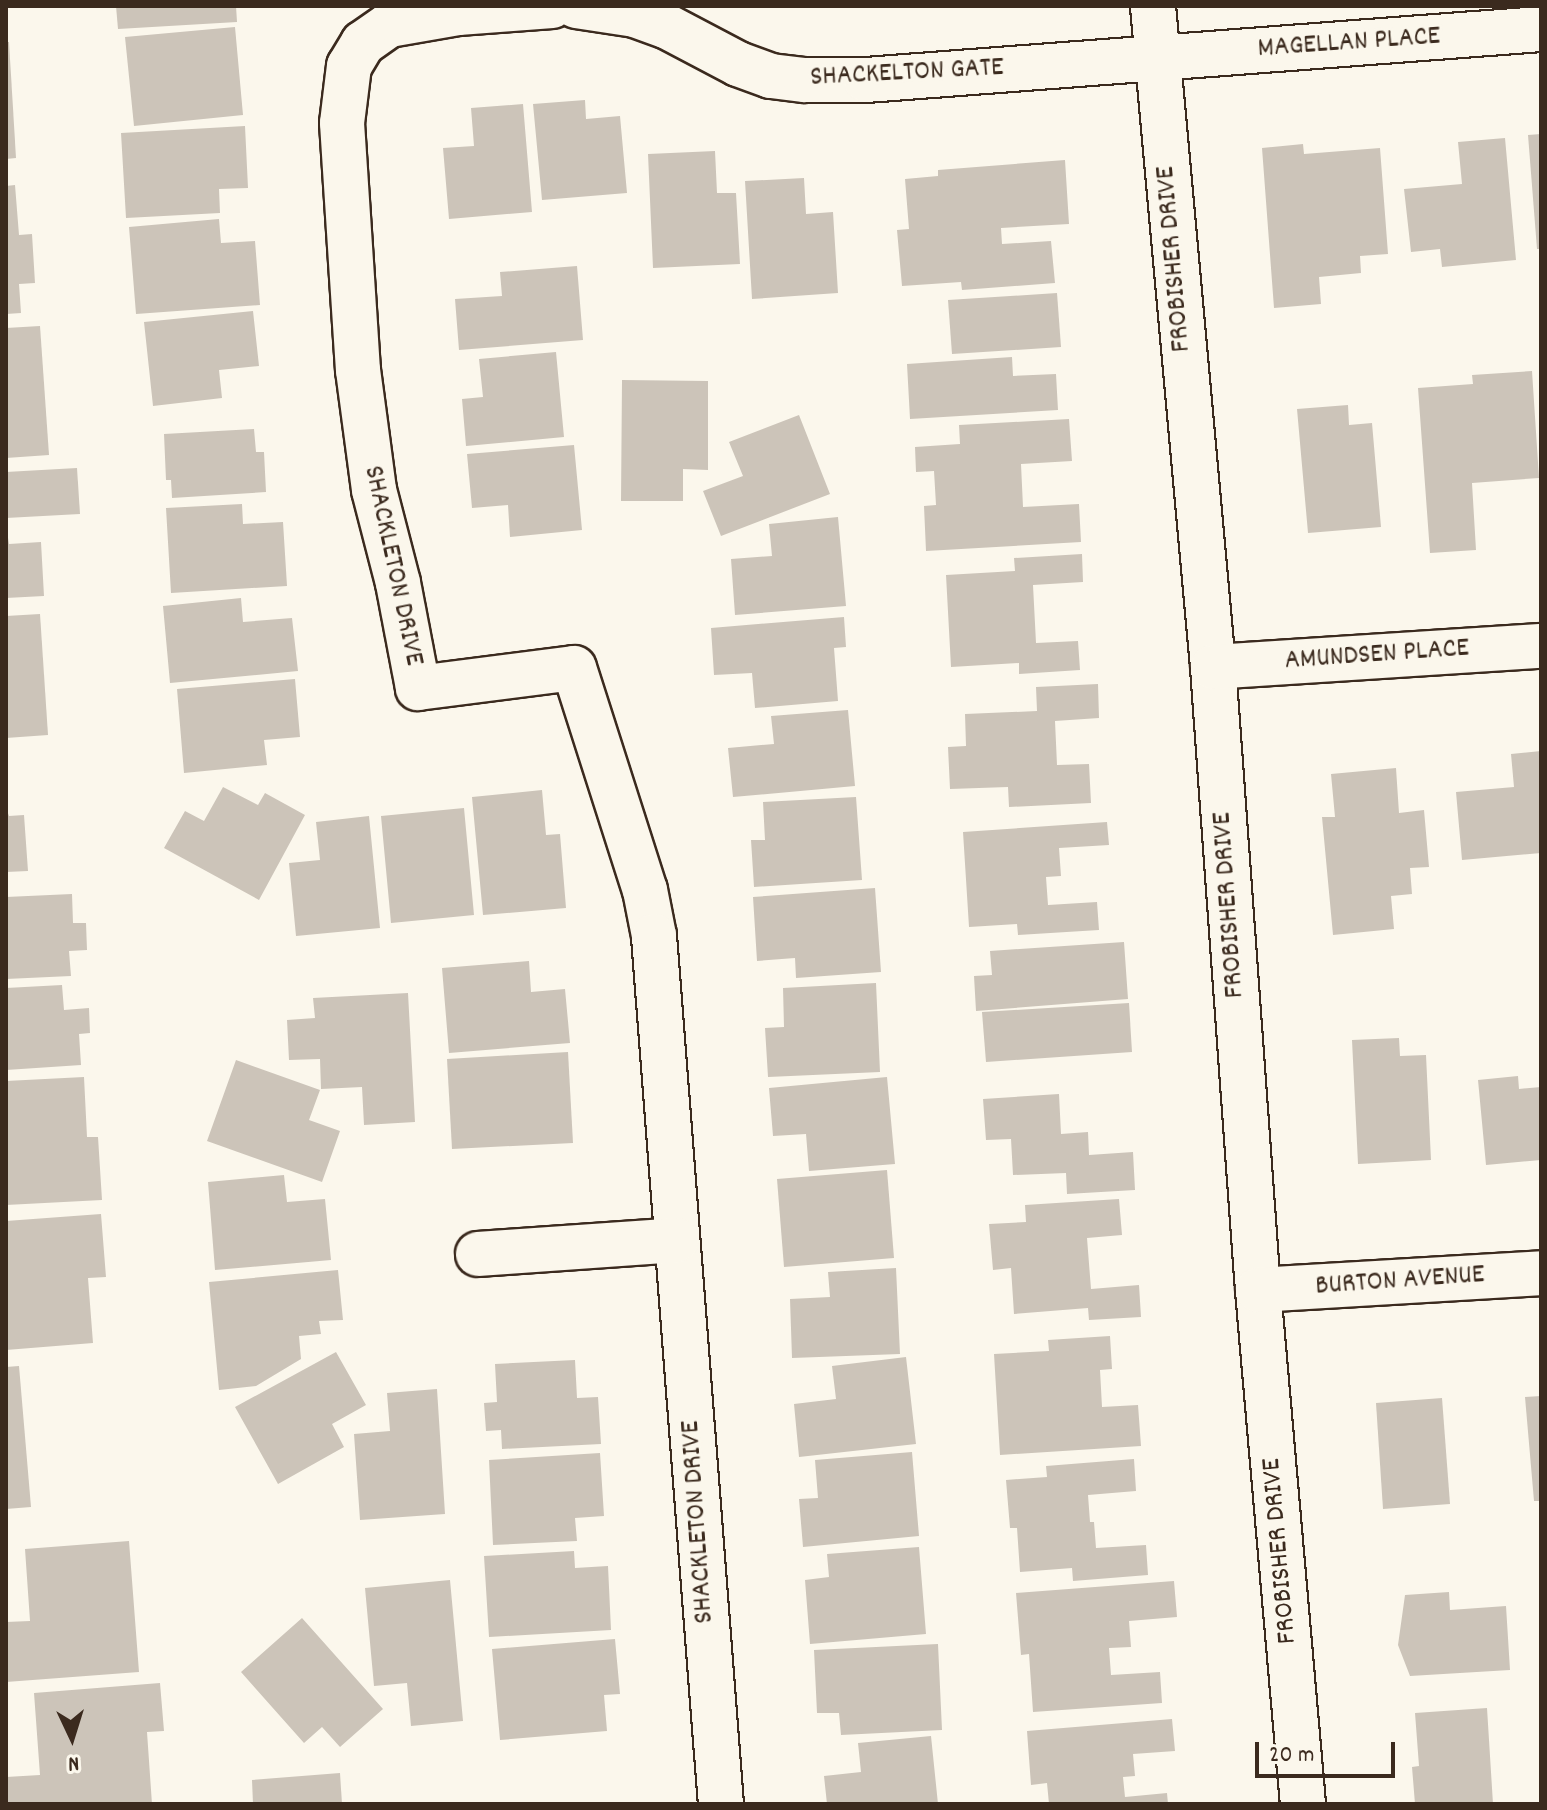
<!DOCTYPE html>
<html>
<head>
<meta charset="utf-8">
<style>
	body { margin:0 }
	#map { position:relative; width:1547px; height:1810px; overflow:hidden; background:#fbf7ec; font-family:Dekko,sans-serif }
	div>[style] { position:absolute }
	.building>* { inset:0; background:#ccc4b9 }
	.roads { filter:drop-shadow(2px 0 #3b2a1e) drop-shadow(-2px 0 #3b2a1e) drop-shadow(0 2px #3b2a1e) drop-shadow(0 -2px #3b2a1e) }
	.minor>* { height:44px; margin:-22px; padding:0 22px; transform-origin:22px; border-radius:22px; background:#fbf7ec }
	span { translate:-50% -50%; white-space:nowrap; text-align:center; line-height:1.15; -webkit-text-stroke:6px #fbf7ec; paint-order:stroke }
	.street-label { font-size:28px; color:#3b2a1e }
	.frame { position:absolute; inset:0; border:8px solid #3b2a1e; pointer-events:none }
	.north { position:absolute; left:32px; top:1698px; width:80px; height:80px; -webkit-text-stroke:6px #fbf7ec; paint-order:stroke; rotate:176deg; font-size:22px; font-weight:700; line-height:32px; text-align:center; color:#3b2a1e }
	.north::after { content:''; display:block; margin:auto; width:28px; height:36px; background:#3b2a1e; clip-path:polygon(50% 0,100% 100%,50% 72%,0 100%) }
	.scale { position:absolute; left:1255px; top:1742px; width:140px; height:36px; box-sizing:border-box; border:4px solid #3b2a1e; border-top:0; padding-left:10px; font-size:24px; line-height:28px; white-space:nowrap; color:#3b2a1e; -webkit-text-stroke:6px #fbf7ec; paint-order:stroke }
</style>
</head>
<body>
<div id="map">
	<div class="building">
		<div style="clip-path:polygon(116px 6px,236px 6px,237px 22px,118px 29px)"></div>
		<div style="clip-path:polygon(235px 27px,243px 115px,134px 126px,125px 37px)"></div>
		<div style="clip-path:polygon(6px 42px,9px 42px,16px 158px,6px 159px)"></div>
		<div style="clip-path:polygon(585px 100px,586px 119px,620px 116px,627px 193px,542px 200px,533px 104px)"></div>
		<div style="clip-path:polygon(523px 104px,532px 212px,449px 219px,443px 148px,474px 146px,471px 108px)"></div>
		<div style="clip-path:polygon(245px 126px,248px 188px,219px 189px,220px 213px,126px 218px,121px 133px)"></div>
		<div style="clip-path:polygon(1541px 134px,1541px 249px,1537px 249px,1528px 135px)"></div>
		<div style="clip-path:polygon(1505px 138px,1516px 260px,1442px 267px,1440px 249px,1411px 252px,1404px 189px,1462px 184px,1458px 142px)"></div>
		<div style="clip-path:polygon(1303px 144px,1304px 154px,1380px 148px,1388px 254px,1360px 256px,1361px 273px,1319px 277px,1321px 304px,1274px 308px,1262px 148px)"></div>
		<div style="clip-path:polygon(715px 151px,717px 193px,736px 193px,740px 264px,653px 268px,648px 154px)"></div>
		<div style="clip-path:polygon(1065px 160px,1069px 224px,1001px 228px,1002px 244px,1051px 241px,1055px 283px,962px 290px,961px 282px,902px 286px,897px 230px,909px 229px,905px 179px,938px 176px,938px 170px)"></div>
		<div style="clip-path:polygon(804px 178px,806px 214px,833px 212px,838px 293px,752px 299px,745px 181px)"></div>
		<div style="clip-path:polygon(15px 185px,19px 235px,32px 234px,35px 283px,19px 284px,21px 313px,6px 314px,6px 186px)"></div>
		<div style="clip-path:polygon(219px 219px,221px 243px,255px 241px,260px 305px,136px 314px,129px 227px)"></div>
		<div style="clip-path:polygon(577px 266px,583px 340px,459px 350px,455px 299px,502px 296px,500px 272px)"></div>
		<div style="clip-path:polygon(1057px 293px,1061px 347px,952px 354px,948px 300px)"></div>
		<div style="clip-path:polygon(253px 311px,259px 366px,219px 370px,222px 398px,153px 406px,144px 322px)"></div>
		<div style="clip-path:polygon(40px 326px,49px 455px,6px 458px,6px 328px)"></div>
		<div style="clip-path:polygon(556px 352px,564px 437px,466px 446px,462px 399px,483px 397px,479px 359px)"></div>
		<div style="clip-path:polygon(1012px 357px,1013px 376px,1056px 374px,1058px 410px,910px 419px,907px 364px)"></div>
		<div style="clip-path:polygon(1532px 371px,1539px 478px,1472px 483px,1476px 550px,1430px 553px,1418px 388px,1473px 384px,1472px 375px)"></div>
		<div style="clip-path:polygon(622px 380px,708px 381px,708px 470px,683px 469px,683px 501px,621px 501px)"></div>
		<div style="clip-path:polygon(1348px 405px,1349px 425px,1372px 423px,1381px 527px,1308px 533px,1297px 409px)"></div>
		<div style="clip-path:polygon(799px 415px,830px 494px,721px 536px,703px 491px,743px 476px,729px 442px)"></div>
		<div style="clip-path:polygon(1069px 419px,1072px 461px,1021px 464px,1023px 507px,1079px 504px,1081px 542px,926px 551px,924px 506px,936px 505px,934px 471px,916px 472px,915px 447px,960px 444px,959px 425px)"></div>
		<div style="clip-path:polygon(254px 429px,256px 452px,264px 452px,266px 492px,172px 498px,171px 480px,166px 480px,164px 434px)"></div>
		<div style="clip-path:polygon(574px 445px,582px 530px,510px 537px,508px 505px,472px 508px,467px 454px)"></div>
		<div style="clip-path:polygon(77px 468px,80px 514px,6px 518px,6px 472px)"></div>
		<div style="clip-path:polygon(242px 504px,243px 524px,283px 522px,287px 586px,171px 593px,166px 508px)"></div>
		<div style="clip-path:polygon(838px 517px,846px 606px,735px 615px,731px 559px,772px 556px,769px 524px)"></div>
		<div style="clip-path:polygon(6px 525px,9px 544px,41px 542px,44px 596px,6px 598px)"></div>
		<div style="clip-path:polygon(1082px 554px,1083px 582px,1033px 585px,1036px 643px,1078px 641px,1080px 670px,1019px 674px,1019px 663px,951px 667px,946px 575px,1015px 571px,1014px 558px)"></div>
		<div style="clip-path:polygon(241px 598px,243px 622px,292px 618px,298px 671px,170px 683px,163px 606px)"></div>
		<div style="clip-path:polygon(40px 614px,48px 735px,6px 738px,6px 616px)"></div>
		<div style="clip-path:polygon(844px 617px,846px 647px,834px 648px,838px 701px,755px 708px,752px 673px,714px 675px,711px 628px)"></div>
		<div style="clip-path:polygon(295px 679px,300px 737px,264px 740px,267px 765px,184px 773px,177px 689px)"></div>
		<div style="clip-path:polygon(1098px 684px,1099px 718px,1055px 721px,1057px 765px,1089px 764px,1091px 803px,1009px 807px,1008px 787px,950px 789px,948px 747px,966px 746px,965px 714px,1037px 711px,1036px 687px)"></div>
		<div style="clip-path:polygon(848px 710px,855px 786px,733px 797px,728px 748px,774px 744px,771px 716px)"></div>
		<div style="clip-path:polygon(1541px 751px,1541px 853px,1462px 860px,1456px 792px,1514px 787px,1511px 754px)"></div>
		<div style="clip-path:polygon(1396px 768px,1399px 813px,1424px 810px,1429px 867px,1410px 868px,1412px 894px,1391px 896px,1394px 929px,1333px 935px,1322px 817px,1335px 817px,1331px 774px)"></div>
		<div style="clip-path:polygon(223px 787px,258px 805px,265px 793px,305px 815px,259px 900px,164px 848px,185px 811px,204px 821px)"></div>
		<div style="clip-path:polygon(542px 790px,546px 835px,560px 834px,566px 908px,483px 915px,472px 797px)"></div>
		<div style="clip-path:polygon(856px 797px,862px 880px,754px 887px,751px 840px,765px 840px,763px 802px)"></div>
		<div style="clip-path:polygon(6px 808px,9px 816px,24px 815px,28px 871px,6px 872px)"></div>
		<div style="clip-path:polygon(464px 808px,474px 915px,391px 923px,381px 816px)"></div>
		<div style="clip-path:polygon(369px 816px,380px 928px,296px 936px,289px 863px,320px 860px,316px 822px)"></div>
		<div style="clip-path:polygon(1107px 822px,1109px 845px,1059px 848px,1061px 876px,1046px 877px,1048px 905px,1097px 902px,1099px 930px,1018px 935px,1017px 924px,969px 927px,963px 832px)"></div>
		<div style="clip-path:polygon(875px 888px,881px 972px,796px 978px,795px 958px,757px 961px,753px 897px)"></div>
		<div style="clip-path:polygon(72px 894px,73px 923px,86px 923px,87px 950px,69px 951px,71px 976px,6px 979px,6px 897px)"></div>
		<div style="clip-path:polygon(1124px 942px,1128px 999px,976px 1011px,974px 976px,992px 975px,990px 951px)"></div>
		<div style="clip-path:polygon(529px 961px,531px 992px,565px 989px,570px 1043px,449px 1053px,442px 968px)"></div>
		<div style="clip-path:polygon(876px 983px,880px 1072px,768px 1077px,765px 1028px,784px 1027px,783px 988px)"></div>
		<div style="clip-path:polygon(62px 985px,64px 1010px,89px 1008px,90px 1033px,79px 1034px,81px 1065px,6px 1070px,6px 988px)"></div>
		<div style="clip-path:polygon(408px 993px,415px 1122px,364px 1125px,362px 1087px,321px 1089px,320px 1059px,289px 1060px,287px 1020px,315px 1018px,313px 998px)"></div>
		<div style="clip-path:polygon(1129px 1003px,1132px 1052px,986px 1062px,982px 1012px)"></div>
		<div style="clip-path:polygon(1399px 1038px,1400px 1056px,1426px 1055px,1431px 1160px,1358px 1164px,1352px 1040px)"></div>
		<div style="clip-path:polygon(568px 1052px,573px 1143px,452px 1149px,447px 1059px)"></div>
		<div style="clip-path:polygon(236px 1060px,320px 1090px,309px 1120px,340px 1131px,322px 1182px,207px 1141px)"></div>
		<div style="clip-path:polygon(1518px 1076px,1519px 1089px,1541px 1087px,1541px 1160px,1486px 1165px,1478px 1080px)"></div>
		<div style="clip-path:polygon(84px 1077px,87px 1137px,98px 1137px,102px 1200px,6px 1205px,6px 1081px)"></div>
		<div style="clip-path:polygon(887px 1077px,895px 1164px,809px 1171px,806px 1134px,773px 1136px,769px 1088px)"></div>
		<div style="clip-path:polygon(1059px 1094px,1061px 1134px,1088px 1132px,1089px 1155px,1133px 1152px,1135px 1190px,1067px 1194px,1066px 1173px,1013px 1175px,1011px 1139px,986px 1140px,983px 1099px)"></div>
		<div style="clip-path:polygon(887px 1170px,894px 1258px,784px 1267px,777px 1179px)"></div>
		<div style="clip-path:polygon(284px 1175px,287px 1202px,325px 1199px,331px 1260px,215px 1270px,208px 1182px)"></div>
		<div style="clip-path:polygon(1119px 1199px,1122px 1235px,1087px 1238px,1091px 1289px,1139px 1285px,1141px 1317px,1089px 1320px,1088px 1308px,1014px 1314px,1011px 1268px,993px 1270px,989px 1224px,1026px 1222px,1025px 1205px)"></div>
		<div style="clip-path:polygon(101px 1214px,106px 1277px,88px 1278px,93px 1343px,6px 1350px,6px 1221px)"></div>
		<div style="clip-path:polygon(896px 1268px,900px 1354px,792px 1358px,790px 1299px,830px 1297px,828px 1272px)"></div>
		<div style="clip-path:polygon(338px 1270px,343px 1320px,319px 1321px,321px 1334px,299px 1336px,301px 1359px,256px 1386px,219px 1390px,209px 1282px)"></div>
		<div style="clip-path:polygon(1110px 1336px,1112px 1369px,1100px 1370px,1102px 1407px,1138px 1405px,1141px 1446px,1000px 1455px,994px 1354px,1049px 1351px,1048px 1340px)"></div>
		<div style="clip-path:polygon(336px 1352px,366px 1405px,332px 1424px,344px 1447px,278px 1484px,235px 1407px)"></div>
		<div style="clip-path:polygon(906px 1357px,916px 1444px,799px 1457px,794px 1404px,836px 1399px,832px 1366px)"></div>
		<div style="clip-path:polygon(575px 1360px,577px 1398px,598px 1397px,601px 1444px,502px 1449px,501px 1430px,486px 1431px,484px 1403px,497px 1402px,495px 1364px)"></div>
		<div style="clip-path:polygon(19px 1366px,31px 1507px,6px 1509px,6px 1367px)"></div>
		<div style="clip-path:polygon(437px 1389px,445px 1514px,360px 1520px,354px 1434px,390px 1431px,387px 1393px)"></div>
		<div style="clip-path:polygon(1541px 1396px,1541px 1501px,1534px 1501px,1525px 1397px)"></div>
		<div style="clip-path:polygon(1442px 1398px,1450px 1504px,1383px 1509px,1376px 1403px)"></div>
		<div style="clip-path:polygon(912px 1452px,919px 1536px,803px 1547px,799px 1499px,818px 1498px,815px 1460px)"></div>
		<div style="clip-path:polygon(600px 1453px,604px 1516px,575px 1518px,577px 1541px,493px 1545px,489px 1460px)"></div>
		<div style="clip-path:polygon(1134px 1459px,1136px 1491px,1088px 1495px,1090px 1522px,1094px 1522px,1096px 1548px,1146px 1545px,1148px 1575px,1073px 1581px,1072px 1568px,1020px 1572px,1017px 1528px,1010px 1528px,1006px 1480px,1047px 1477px,1046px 1466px)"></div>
		<div style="clip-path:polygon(129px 1541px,139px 1672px,6px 1682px,6px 1622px,30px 1621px,25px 1549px)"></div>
		<div style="clip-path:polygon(919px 1547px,926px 1634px,810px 1644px,805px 1580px,829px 1577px,827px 1554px)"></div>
		<div style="clip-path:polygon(574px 1551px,575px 1568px,608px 1566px,611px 1630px,489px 1637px,484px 1556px)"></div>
		<div style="clip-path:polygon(450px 1580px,463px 1721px,411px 1726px,407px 1683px,374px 1686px,365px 1588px)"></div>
		<div style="clip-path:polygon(1174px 1581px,1177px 1617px,1129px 1621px,1131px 1647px,1109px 1648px,1111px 1675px,1160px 1672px,1162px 1703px,1033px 1712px,1029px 1654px,1021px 1655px,1016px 1593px)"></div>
		<div style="clip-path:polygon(1449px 1592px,1450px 1610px,1506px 1606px,1510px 1670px,1410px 1676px,1398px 1645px,1405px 1595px)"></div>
		<div style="clip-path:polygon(302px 1618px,383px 1709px,340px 1747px,322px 1727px,304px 1743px,241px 1672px)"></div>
		<div style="clip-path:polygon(615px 1639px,620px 1694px,604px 1695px,607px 1731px,500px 1740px,492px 1649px)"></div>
		<div style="clip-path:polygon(938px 1644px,942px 1730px,841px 1735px,839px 1713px,817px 1713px,814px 1650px)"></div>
		<div style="clip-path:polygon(160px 1683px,164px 1731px,147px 1732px,152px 1804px,6px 1804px,6px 1777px,40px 1775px,34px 1693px)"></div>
		<div style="clip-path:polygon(1487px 1708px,1493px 1804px,1415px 1804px,1412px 1767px,1419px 1766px,1415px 1713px)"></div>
		<div style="clip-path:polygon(1172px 1719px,1175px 1751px,1133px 1754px,1135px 1776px,1123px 1777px,1125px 1797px,1167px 1793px,1168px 1804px,1049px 1804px,1047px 1783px,1031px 1785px,1027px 1731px)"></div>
		<div style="clip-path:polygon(931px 1736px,938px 1804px,827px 1804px,824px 1776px,861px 1772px,858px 1743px)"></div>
		<div style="clip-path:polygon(340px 1773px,342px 1804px,253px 1804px,252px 1780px)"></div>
	</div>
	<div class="roads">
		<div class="minor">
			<div style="left:552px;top:6px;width:94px;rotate:175.7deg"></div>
			<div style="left:458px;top:13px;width:70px;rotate:170.1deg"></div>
			<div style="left:389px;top:25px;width:32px;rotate:145deg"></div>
			<div style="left:363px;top:43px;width:27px;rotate:121deg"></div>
			<div style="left:349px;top:66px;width:57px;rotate:97deg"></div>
			<div style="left:342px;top:123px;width:248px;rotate:86.3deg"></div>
			<div style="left:358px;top:370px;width:121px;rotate:82.4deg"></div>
			<div style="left:374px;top:490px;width:96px;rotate:75.5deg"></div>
			<div style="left:398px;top:583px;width:107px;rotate:79.2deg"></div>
			<div style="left:418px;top:688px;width:157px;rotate:-7.3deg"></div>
			<div style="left:574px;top:668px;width:233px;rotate:72.3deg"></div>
			<div style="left:645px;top:890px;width:47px;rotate:78.9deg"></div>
			<div style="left:654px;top:936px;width:871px;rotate:85.59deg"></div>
			<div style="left:576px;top:6px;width:60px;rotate:8.7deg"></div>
			<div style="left:635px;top:15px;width:33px;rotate:20deg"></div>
			<div style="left:666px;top:26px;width:81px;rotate:27.8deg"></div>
			<div style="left:738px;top:64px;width:35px;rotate:20deg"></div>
			<div style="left:771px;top:76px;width:34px;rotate:7deg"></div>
			<div style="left:805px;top:80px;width:61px"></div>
			<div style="left:866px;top:80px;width:677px;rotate:-4.32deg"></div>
			<div style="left:1153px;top:6px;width:664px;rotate:84.81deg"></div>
			<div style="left:1213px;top:667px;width:625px;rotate:85.87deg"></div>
			<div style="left:1258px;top:1290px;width:516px;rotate:85deg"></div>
			<div style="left:1213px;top:667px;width:329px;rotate:-3.7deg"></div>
			<div style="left:478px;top:1254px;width:199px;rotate:-4deg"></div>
			<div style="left:1258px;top:1290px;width:284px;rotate:-3.4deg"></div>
		</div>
	</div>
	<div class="street-label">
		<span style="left:1349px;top:44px;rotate:-4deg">MAGELLAN PLACE</span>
		<span style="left:907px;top:74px;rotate:-3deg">SHACKELTON GATE</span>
		<span style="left:1175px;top:259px;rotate:-95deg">FROBISHER DRIVE</span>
		<span style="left:392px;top:566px;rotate:78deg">SHACKLETON DRIVE</span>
		<span style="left:1377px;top:656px;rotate:-4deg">AMUNDSEN PLACE</span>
		<span style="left:1230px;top:905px;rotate:-94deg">FROBISHER DRIVE</span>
		<span style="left:1400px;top:1282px;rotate:-4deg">BURTON AVENUE</span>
		<span style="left:699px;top:1522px;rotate:-94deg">SHACKLETON DRIVE</span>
		<span style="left:1281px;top:1551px;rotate:-95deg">FROBISHER DRIVE</span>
	</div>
	<div class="frame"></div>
	<div class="north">N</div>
	<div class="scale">20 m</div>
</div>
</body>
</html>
